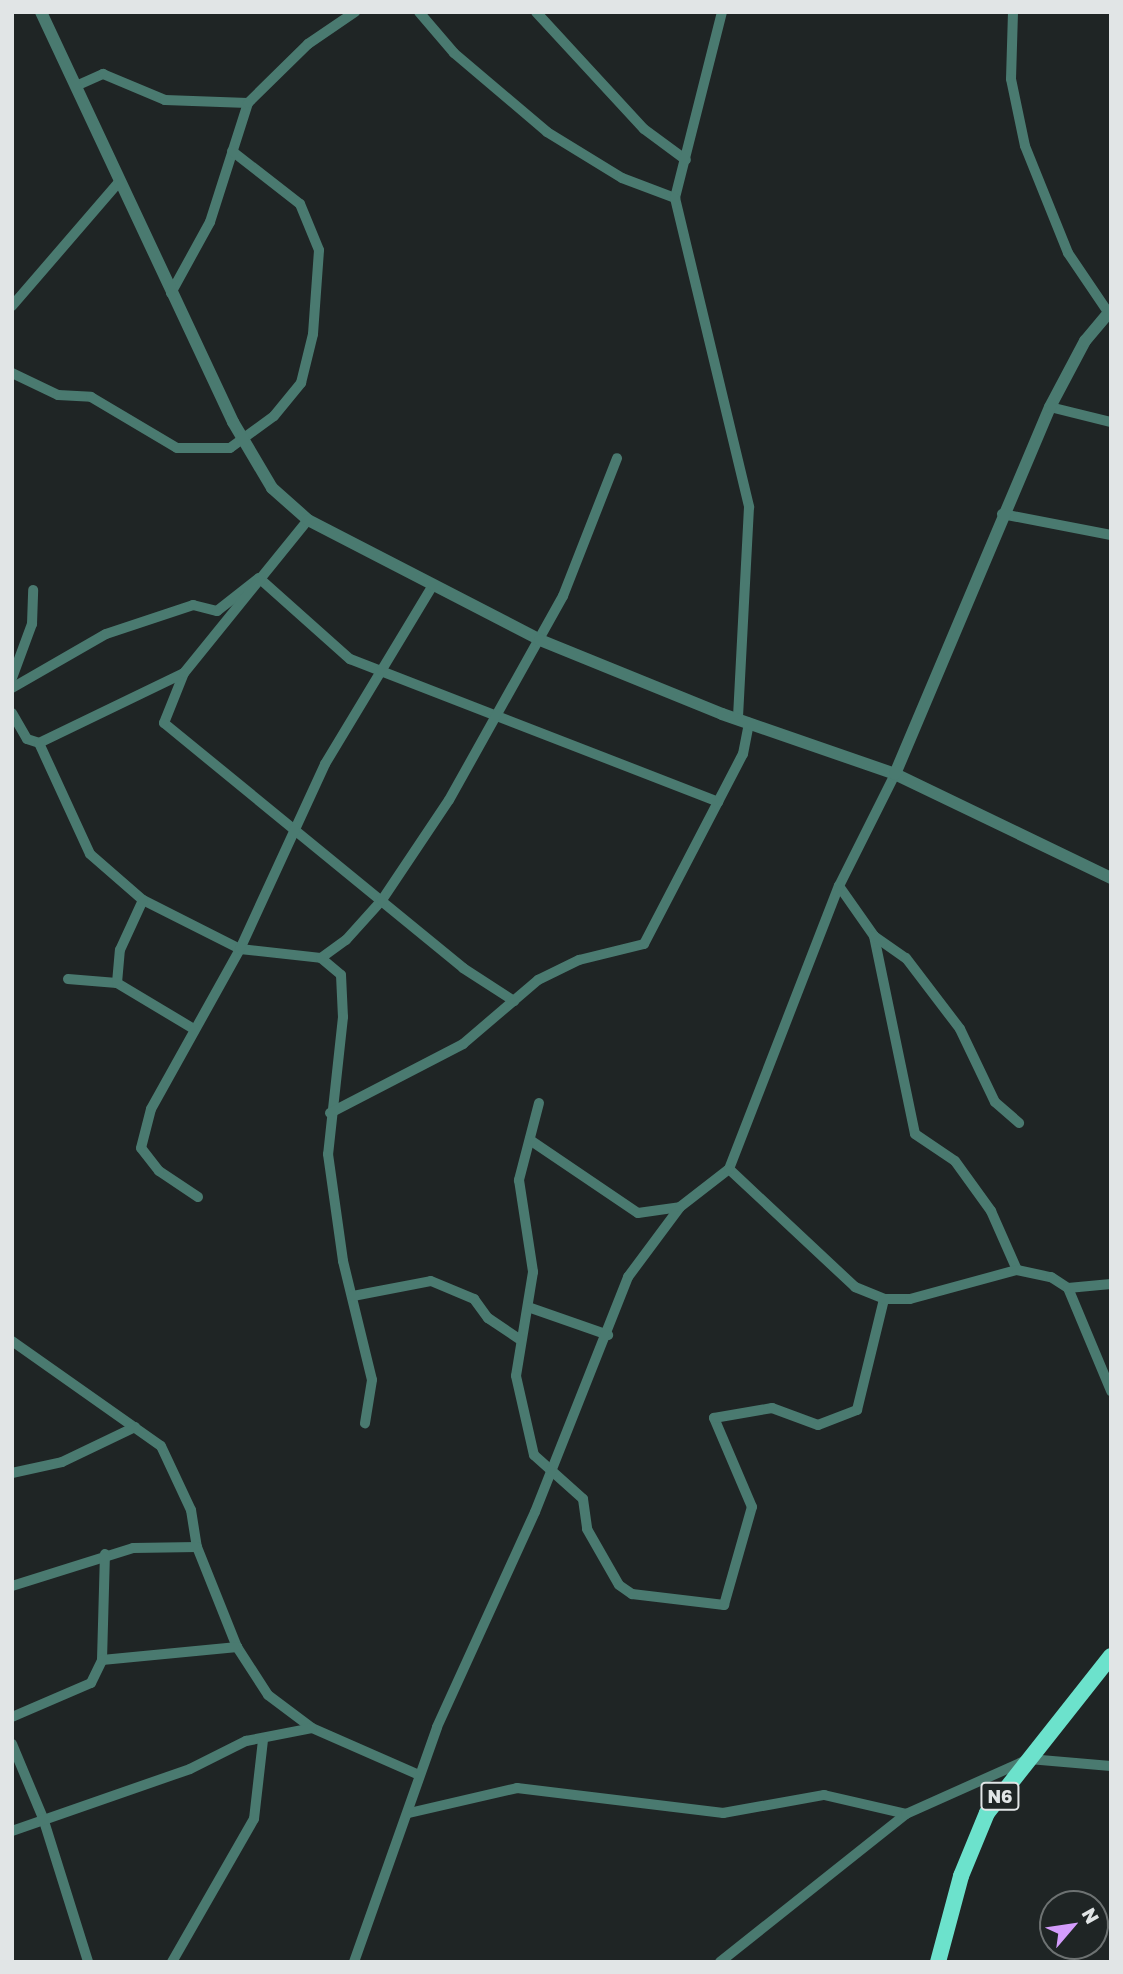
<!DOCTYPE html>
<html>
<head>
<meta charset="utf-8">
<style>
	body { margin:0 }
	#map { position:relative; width:1123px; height:1974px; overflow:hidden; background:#1f2525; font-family:"Golos Text",sans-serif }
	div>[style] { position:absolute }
	.minor>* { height:10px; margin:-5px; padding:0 5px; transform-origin:5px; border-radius:5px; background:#4a7a70 }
	.tertiary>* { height:12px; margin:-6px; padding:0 6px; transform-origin:6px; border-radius:6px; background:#4a7a70 }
	.trunk>* { height:16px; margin:-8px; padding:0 8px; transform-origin:8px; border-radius:8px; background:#6ce2cc }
	span { translate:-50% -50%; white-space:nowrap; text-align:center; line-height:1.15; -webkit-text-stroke:6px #1f2525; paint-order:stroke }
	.shield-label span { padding:2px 5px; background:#1f2525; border:2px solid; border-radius:5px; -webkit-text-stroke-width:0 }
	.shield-label { font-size:18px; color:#e1e5e6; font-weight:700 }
	.frame { position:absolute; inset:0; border:14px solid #e1e5e6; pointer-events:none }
	.north { position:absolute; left:1039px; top:1890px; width:70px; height:70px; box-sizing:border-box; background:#1f2525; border:2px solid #6d7272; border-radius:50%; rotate:61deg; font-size:19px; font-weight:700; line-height:28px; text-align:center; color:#e1e5e6 }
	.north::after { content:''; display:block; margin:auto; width:24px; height:32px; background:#d49cfc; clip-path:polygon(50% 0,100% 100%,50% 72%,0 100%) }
</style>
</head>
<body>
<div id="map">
	<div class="minor">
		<div style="left:419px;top:12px;width:54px;rotate:49.5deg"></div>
		<div style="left:454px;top:53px;width:122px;rotate:40.3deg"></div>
		<div style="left:547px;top:132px;width:88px;rotate:31.5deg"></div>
		<div style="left:622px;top:178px;width:57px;rotate:20.7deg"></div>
		<div style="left:536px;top:12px;width:159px;rotate:47.3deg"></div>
		<div style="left:644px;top:129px;width:52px;rotate:36.4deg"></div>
		<div style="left:722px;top:12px;width:192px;rotate:104.2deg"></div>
		<div style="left:675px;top:198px;width:318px;rotate:76.5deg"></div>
		<div style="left:749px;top:507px;width:212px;rotate:93deg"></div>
		<div style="left:1013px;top:12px;width:67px;rotate:91.7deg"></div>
		<div style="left:1011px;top:79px;width:68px;rotate:78.2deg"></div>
		<div style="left:1025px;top:146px;width:115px;rotate:68.1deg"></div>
		<div style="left:1068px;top:253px;width:71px;rotate:55.9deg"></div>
		<div style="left:76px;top:86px;width:30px;rotate:-24deg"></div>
		<div style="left:103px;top:74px;width:67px;rotate:22.8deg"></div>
		<div style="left:165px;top:100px;width:83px;rotate:2.1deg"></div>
		<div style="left:171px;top:293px;width:81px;rotate:-61.2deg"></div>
		<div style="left:210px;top:222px;width:125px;rotate:-72.3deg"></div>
		<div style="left:248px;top:103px;width:84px;rotate:-44.5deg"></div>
		<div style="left:308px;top:44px;width:57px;rotate:-34.2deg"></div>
		<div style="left:12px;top:306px;width:165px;rotate:-49.2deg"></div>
		<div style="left:12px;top:373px;width:51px;rotate:25.6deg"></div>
		<div style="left:58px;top:395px;width:33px;rotate:3deg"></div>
		<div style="left:91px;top:397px;width:100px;rotate:30.7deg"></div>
		<div style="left:177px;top:448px;width:53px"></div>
		<div style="left:230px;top:448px;width:54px;rotate:-36deg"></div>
		<div style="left:274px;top:416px;width:43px;rotate:-50.7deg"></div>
		<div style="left:301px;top:383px;width:50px;rotate:-76.2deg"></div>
		<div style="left:313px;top:334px;width:84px;rotate:-85.9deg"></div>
		<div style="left:319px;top:250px;width:50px;rotate:-112.4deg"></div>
		<div style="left:300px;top:204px;width:86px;rotate:-142.1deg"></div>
		<div style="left:1050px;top:407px;width:63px;rotate:13.8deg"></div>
		<div style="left:1002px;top:514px;width:111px;rotate:10.9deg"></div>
		<div style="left:184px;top:673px;width:54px;rotate:111.8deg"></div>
		<div style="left:164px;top:723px;width:387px;rotate:39.3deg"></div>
		<div style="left:463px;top:968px;width:61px;rotate:32.9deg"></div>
		<div style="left:12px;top:678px;width:58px;rotate:-69.7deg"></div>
		<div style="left:32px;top:624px;width:34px;rotate:-88deg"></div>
		<div style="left:12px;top:688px;width:108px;rotate:-29.9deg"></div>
		<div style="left:106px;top:634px;width:92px;rotate:-18.4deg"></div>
		<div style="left:193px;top:605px;width:25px;rotate:14deg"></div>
		<div style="left:217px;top:611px;width:53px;rotate:-38.2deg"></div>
		<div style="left:259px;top:578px;width:122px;rotate:41.7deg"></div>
		<div style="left:350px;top:659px;width:395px;rotate:21.2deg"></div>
		<div style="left:12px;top:713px;width:30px;rotate:60deg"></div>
		<div style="left:27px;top:739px;width:13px;rotate:18deg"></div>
		<div style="left:39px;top:743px;width:122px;rotate:65.3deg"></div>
		<div style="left:90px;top:854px;width:70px;rotate:41deg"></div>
		<div style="left:143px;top:900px;width:109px;rotate:26.8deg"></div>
		<div style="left:240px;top:949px;width:81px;rotate:6.3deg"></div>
		<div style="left:321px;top:958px;width:26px;rotate:40deg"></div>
		<div style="left:341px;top:975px;width:42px;rotate:87.3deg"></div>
		<div style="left:343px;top:1017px;width:138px;rotate:96.2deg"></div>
		<div style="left:328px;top:1154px;width:108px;rotate:82deg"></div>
		<div style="left:343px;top:1261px;width:122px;rotate:76.3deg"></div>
		<div style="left:372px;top:1380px;width:44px;rotate:99.2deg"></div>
		<div style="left:39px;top:743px;width:161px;rotate:-25.8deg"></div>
		<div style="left:184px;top:673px;width:197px;rotate:-51deg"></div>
		<div style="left:839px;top:886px;width:61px;rotate:55deg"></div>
		<div style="left:874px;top:936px;width:202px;rotate:78.3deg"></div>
		<div style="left:915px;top:1134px;width:48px;rotate:34deg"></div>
		<div style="left:955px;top:1161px;width:62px;rotate:54.2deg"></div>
		<div style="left:991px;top:1211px;width:64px;rotate:66.2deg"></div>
		<div style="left:874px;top:936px;width:39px;rotate:35deg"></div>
		<div style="left:906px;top:958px;width:89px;rotate:52.7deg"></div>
		<div style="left:960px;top:1029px;width:81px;rotate:64.4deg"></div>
		<div style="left:995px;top:1102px;width:32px;rotate:41deg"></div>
		<div style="left:321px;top:958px;width:31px;rotate:-36deg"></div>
		<div style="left:346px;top:940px;width:54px;rotate:-48deg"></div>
		<div style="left:382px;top:900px;width:120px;rotate:-56.2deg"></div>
		<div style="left:449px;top:800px;width:234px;rotate:-60.8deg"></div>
		<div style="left:563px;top:596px;width:148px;rotate:-68.6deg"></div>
		<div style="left:68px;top:979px;width:49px;rotate:4.7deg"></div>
		<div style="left:117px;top:983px;width:90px;rotate:30.9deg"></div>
		<div style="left:117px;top:983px;width:33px;rotate:-85deg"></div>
		<div style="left:120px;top:950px;width:55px;rotate:-65.3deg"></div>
		<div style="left:539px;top:1103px;width:80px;rotate:104.6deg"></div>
		<div style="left:519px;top:1180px;width:93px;rotate:81.3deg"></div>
		<div style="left:533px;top:1272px;width:105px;rotate:99.3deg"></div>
		<div style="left:516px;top:1376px;width:81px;rotate:77.2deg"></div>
		<div style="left:534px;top:1455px;width:66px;rotate:41.9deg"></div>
		<div style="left:583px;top:1499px;width:30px;rotate:82deg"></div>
		<div style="left:587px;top:1529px;width:64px;rotate:60.3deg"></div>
		<div style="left:619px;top:1585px;width:16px;rotate:35deg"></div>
		<div style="left:632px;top:1594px;width:93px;rotate:6.8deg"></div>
		<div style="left:724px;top:1605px;width:102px;rotate:-74.1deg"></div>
		<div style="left:752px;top:1507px;width:97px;rotate:-113.1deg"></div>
		<div style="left:714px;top:1418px;width:59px;rotate:-9.8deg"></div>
		<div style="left:772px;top:1408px;width:49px;rotate:20.3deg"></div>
		<div style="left:818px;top:1425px;width:42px;rotate:-21deg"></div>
		<div style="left:857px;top:1410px;width:114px;rotate:-76.3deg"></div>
		<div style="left:330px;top:1113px;width:150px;rotate:-27.4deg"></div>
		<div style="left:463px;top:1044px;width:99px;rotate:-40.5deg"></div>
		<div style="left:538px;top:980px;width:46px;rotate:-26deg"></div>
		<div style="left:579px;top:960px;width:67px;rotate:-13.8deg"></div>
		<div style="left:644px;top:944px;width:214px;rotate:-62.5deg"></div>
		<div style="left:743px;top:754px;width:32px;rotate:-79deg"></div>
		<div style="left:530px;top:1140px;width:130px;rotate:34.1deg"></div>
		<div style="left:638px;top:1213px;width:42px;rotate:-8.1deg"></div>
		<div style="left:729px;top:1169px;width:173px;rotate:43.1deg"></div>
		<div style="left:855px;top:1287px;width:31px;rotate:22deg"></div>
		<div style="left:884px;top:1299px;width:26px"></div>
		<div style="left:910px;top:1299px;width:111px;rotate:-15.2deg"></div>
		<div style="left:1017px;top:1270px;width:35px;rotate:12deg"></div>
		<div style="left:1051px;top:1277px;width:20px;rotate:33deg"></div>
		<div style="left:1068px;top:1288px;width:112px;rotate:67.3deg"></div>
		<div style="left:198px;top:1197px;width:47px;rotate:-146.3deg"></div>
		<div style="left:159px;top:1171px;width:29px;rotate:-128deg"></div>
		<div style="left:141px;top:1148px;width:40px;rotate:-75.6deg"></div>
		<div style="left:151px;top:1109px;width:183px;rotate:-60.9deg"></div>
		<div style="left:240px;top:949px;width:204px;rotate:-65.3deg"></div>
		<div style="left:325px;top:764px;width:205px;rotate:-58.9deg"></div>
		<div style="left:1068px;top:1288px;width:43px;rotate:-5.3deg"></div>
		<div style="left:353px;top:1296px;width:79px;rotate:-10.9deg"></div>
		<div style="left:431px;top:1281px;width:47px;rotate:22.7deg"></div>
		<div style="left:474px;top:1299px;width:24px;rotate:54deg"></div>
		<div style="left:488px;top:1318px;width:40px;rotate:34deg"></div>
		<div style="left:528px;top:1307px;width:85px;rotate:19.3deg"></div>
		<div style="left:12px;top:1341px;width:182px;rotate:35.2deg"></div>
		<div style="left:161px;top:1446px;width:71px;rotate:64.9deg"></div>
		<div style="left:191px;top:1510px;width:37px;rotate:81deg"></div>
		<div style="left:197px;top:1547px;width:108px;rotate:68.2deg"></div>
		<div style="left:237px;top:1647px;width:57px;rotate:57.1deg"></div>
		<div style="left:268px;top:1695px;width:55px;rotate:36.9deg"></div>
		<div style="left:312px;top:1728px;width:117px;rotate:23.7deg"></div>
		<div style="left:12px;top:1473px;width:51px;rotate:-12.4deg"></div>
		<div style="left:62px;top:1462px;width:81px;rotate:-25.6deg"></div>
		<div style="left:12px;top:1586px;width:127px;rotate:-17.4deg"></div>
		<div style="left:133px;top:1548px;width:64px;rotate:-0.9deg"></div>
		<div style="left:102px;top:1660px;width:106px;rotate:-88.4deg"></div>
		<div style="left:12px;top:1717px;width:86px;rotate:-23.3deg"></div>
		<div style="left:91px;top:1683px;width:25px;rotate:-64deg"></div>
		<div style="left:102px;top:1660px;width:136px;rotate:-5.5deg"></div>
		<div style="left:12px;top:1744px;width:80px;rotate:67.3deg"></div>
		<div style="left:43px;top:1818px;width:151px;rotate:72.6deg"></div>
		<div style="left:409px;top:1813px;width:111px;rotate:-13deg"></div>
		<div style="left:517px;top:1788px;width:208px;rotate:6.9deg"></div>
		<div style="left:723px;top:1813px;width:103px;rotate:-10.1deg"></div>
		<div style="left:824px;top:1795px;width:84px;rotate:13deg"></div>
		<div style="left:12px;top:1831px;width:188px;rotate:-19.2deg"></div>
		<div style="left:190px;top:1769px;width:63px;rotate:-26.6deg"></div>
		<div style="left:246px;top:1741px;width:67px;rotate:-11.1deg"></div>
		<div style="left:172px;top:1962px;width:165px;rotate:-60.2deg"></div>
		<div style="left:254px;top:1819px;width:80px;rotate:-83.5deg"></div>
		<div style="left:354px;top:1962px;width:249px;rotate:-70.5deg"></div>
		<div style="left:437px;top:1727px;width:236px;rotate:-65.5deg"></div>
		<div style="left:535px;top:1512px;width:253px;rotate:-68.4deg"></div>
		<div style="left:628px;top:1277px;width:87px;rotate:-53.4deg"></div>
		<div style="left:680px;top:1207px;width:62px;rotate:-37.8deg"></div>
		<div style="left:729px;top:1169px;width:304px;rotate:-68.8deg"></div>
		<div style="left:839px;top:886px;width:125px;rotate:-63.4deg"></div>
		<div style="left:720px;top:1962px;width:238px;rotate:-38.5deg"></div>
		<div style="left:906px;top:1814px;width:135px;rotate:-24.1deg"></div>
		<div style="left:1029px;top:1759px;width:82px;rotate:4.9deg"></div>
	</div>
	<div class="tertiary">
		<div style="left:41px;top:12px;width:453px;rotate:64.9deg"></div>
		<div style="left:233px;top:422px;width:77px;rotate:59.4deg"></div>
		<div style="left:272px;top:488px;width:48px;rotate:41.6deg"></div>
		<div style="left:308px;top:520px;width:261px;rotate:27.3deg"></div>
		<div style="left:540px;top:640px;width:196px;rotate:22.1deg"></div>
		<div style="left:722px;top:714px;width:183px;rotate:19.1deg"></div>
		<div style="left:895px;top:774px;width:240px;rotate:25.7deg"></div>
		<div style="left:895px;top:774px;width:398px;rotate:-67.1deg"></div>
		<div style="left:1050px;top:407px;width:75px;rotate:-62.1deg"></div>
		<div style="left:1085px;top:341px;width:40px;rotate:-50deg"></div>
	</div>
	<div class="trunk">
		<div style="left:938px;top:1962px;width:89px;rotate:-75deg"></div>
		<div style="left:961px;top:1876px;width:68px;rotate:-67.6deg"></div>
		<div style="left:987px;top:1813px;width:200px;rotate:-51.7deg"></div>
	</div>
	<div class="shield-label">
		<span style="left:1000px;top:1796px">N6</span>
	</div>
	<div class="frame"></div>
	<div class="north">N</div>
</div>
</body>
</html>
